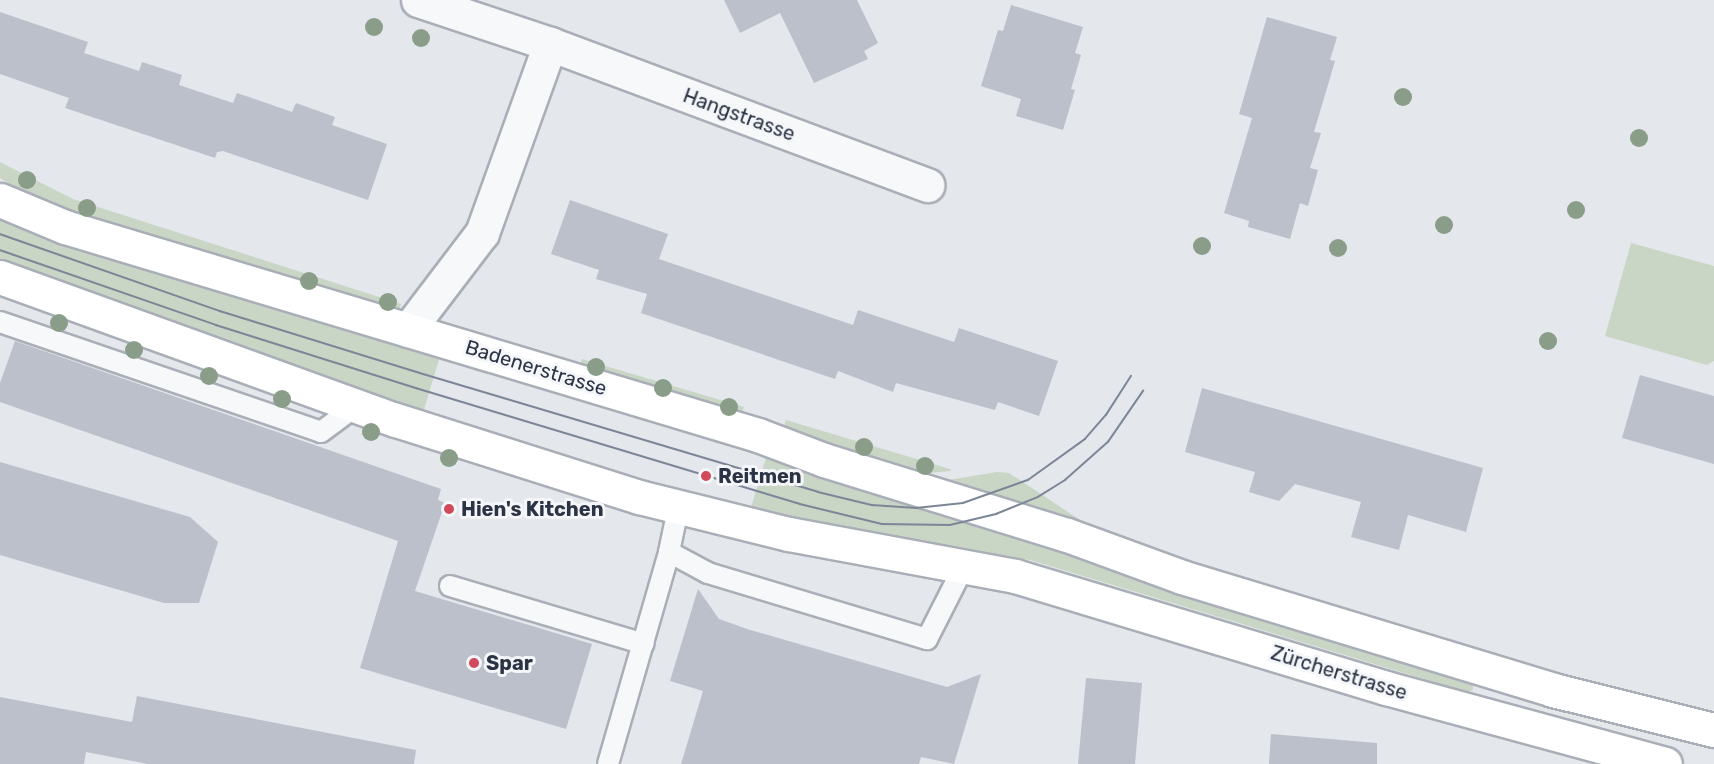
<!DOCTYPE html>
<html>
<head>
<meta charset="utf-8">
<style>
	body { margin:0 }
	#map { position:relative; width:1714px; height:764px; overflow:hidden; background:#e4e7ec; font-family:Rubik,sans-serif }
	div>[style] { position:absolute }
	.green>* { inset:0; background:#c9d6c5 }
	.building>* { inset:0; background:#bbc0ca }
	.roads { filter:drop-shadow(2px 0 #a9aeb7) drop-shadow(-2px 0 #a9aeb7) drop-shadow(0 2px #a9aeb7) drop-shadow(0 -2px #a9aeb7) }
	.lane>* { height:20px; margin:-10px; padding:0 10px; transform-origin:10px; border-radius:10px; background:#f7f8fa }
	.street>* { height:33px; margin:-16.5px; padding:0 16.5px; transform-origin:16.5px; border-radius:16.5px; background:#f7f8fa }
	.secondary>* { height:33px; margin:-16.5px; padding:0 16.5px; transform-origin:16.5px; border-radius:16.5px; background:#fff }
	.tram>* { height:1.5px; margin:-0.75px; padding:0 0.75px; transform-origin:0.75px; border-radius:0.75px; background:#7d8696 }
	.trees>* { width:18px; height:18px; margin:-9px; border-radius:50%; background:#899d89 }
	.dots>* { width:16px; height:16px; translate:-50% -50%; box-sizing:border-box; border:3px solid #f4f6f9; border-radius:50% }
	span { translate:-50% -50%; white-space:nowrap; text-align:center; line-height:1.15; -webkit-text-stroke:6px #f4f6f9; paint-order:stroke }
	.street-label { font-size:20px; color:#2b3445 }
	.poi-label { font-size:20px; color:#2b3445; font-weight:700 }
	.left { translate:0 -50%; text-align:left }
</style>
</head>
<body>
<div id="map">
	<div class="green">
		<div style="clip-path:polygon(0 162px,73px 199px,401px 304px,398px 314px,110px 227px,30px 196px,0 178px)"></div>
		<div style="clip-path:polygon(0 218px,441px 353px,422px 416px,0 264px)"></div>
		<div style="clip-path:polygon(1631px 243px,1714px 266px,1714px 361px,1707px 365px,1605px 336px)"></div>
		<div style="clip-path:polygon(582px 359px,744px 407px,741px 416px,579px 368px)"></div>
		<div style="clip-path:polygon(786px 420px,950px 469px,951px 471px,929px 473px,783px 429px)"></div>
		<div style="clip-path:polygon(768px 451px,1472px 678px,1473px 690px,1467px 692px,1030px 560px,798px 525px,749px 514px)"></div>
		<div style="clip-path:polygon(997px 472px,1009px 473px,1112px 541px,936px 482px)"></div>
	</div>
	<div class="building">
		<div style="clip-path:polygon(724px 0,857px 0,878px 43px,864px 51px,868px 59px,814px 83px,780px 13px,740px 33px)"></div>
		<div style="clip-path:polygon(1011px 5px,1083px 27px,1075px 53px,1081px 55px,1071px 89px,1075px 90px,1063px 130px,1016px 116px,1021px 99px,981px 86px,998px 30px,1003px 31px)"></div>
		<div style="clip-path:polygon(0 12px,88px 42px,84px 53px,139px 71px,142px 62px,182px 75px,179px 85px,233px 103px,237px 93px,292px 112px,296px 103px,335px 117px,332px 125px,387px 144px,368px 200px,223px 151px,217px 152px,215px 158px,65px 108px,69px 98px,0 74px)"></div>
		<div style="clip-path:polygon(1267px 17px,1337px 37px,1330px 60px,1335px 61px,1314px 132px,1321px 133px,1310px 168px,1318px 170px,1308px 206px,1300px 203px,1290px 239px,1248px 227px,1249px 221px,1224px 213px,1252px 118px,1239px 114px)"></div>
		<div style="clip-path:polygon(570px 200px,668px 234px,659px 259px,853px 325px,858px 310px,954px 342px,959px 328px,1058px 361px,1039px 416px,998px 402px,995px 410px,896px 383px,893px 392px,838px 371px,835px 379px,641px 313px,647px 294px,596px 279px,599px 270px,551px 254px)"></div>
		<div style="clip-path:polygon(15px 341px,441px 489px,438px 500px,445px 503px,415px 591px,592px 644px,566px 729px,360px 668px,398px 541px,0 402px,0 383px)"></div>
		<div style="clip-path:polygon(1640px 375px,1714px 396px,1714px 464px,1622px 438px)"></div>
		<div style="clip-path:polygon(1202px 388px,1483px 468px,1466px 532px,1408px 515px,1399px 550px,1351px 537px,1361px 502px,1295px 484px,1279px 501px,1249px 492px,1255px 472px,1185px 452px)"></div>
		<div style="clip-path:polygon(0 462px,190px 517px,218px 542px,199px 603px,164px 603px,0 555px)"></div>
		<div style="clip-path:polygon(698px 589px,719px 619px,747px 629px,947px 687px,981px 674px,954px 764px,921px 757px,919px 764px,681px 764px,703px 691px,670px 681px)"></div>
		<div style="clip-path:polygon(1086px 678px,1142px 683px,1135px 764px,1078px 764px)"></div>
		<div style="clip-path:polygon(137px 696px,416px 750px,414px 764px,148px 764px,86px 752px,84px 764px,0 764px,0 697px,132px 722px)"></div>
		<div style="clip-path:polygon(1271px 734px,1377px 743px,1377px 764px,1269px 764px)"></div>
	</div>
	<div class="roads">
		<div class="lane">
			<div style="left:0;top:322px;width:339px;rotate:18.9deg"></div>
			<div style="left:321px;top:432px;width:44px;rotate:-36.6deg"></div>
			<div style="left:669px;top:552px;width:44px;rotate:28.3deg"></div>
			<div style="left:708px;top:573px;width:229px;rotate:16.8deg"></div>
			<div style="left:927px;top:639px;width:84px;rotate:-63.1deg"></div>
			<div style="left:450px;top:586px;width:202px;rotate:16.6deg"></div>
			<div style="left:608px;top:764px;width:221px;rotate:-73.9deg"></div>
			<div style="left:669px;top:552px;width:44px;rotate:-78.2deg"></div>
		</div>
		<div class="street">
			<div style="left:418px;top:0;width:139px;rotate:18.4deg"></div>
			<div style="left:550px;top:44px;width:403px;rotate:20.5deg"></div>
			<div style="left:408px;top:330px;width:122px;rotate:-52.7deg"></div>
			<div style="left:482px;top:233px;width:201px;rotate:-70.2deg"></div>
		</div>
		<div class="secondary">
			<div style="left:0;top:200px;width:70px;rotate:22.6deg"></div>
			<div style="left:65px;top:227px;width:724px;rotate:16.71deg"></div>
			<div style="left:758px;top:435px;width:71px;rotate:20.7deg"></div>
			<div style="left:824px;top:460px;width:254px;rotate:17.2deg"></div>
			<div style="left:1067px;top:535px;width:122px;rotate:20.1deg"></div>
			<div style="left:1182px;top:577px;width:388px;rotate:16.9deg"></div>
			<div style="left:1553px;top:690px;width:166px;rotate:14deg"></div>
			<div style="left:0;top:277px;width:421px;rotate:19.9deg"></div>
			<div style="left:396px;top:420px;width:255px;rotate:17.6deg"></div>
			<div style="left:639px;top:497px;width:154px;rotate:13.9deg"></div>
			<div style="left:789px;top:534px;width:230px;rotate:10.5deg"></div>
			<div style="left:1015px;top:576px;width:388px;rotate:16.8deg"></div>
			<div style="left:1386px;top:688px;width:289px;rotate:15.2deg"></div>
		</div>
	</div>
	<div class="tram">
		<div style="left:0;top:234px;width:233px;rotate:19.3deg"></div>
		<div style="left:220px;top:311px;width:209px;rotate:17.2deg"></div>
		<div style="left:420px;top:373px;width:415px;rotate:16.6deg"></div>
		<div style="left:818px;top:492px;width:56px;rotate:13.5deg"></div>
		<div style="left:872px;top:505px;width:44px;rotate:3.9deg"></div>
		<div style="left:916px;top:508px;width:47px;rotate:-6.1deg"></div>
		<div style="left:963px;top:503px;width:69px;rotate:-19.5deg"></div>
		<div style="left:1028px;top:480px;width:70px;rotate:-35.7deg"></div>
		<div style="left:1085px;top:439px;width:32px;rotate:-49deg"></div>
		<div style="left:1106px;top:415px;width:46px;rotate:-57.3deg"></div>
		<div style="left:0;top:250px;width:229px;rotate:19.1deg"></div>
		<div style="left:216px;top:325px;width:210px;rotate:17.5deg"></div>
		<div style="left:416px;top:388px;width:401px;rotate:16.8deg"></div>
		<div style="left:800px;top:504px;width:84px;rotate:13.7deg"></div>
		<div style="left:882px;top:524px;width:68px;rotate:0.8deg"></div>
		<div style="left:950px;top:525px;width:47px;rotate:-13.4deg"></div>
		<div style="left:996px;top:514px;width:45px;rotate:-22deg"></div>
		<div style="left:1038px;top:497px;width:32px;rotate:-32deg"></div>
		<div style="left:1065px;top:480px;width:57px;rotate:-41.5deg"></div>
		<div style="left:1108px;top:442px;width:62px;rotate:-55.5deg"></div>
	</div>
	<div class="trees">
		<div style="left:374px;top:27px"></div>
		<div style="left:421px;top:38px"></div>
		<div style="left:1403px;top:97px"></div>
		<div style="left:1639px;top:138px"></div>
		<div style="left:27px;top:180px"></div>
		<div style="left:87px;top:208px"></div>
		<div style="left:1576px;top:210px"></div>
		<div style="left:1444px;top:225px"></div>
		<div style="left:1202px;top:246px"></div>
		<div style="left:1338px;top:248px"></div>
		<div style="left:309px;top:281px"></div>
		<div style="left:388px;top:302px"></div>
		<div style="left:59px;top:323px"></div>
		<div style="left:1548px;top:341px"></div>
		<div style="left:134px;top:350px"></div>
		<div style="left:596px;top:367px"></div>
		<div style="left:209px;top:376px"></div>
		<div style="left:663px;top:388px"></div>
		<div style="left:282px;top:399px"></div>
		<div style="left:729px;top:407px"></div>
		<div style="left:371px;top:432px"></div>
		<div style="left:864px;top:447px"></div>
		<div style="left:449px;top:458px"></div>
		<div style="left:925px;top:466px"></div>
	</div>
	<div class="dots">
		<div style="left:706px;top:476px;background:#d1495b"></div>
		<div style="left:449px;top:509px;background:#d1495b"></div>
		<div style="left:474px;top:663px;background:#d1495b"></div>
	</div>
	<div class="street-label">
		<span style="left:739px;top:115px;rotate:20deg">Hangstrasse</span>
		<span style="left:536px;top:368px;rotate:17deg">Badenerstrasse</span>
		<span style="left:1339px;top:673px;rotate:17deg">Zürcherstrasse</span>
	</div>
	<div class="poi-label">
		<span class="left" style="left:718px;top:476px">Reitmen</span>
		<span class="left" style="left:461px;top:509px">Hien's Kitchen</span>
		<span class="left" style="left:486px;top:663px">Spar</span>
	</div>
</div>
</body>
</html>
